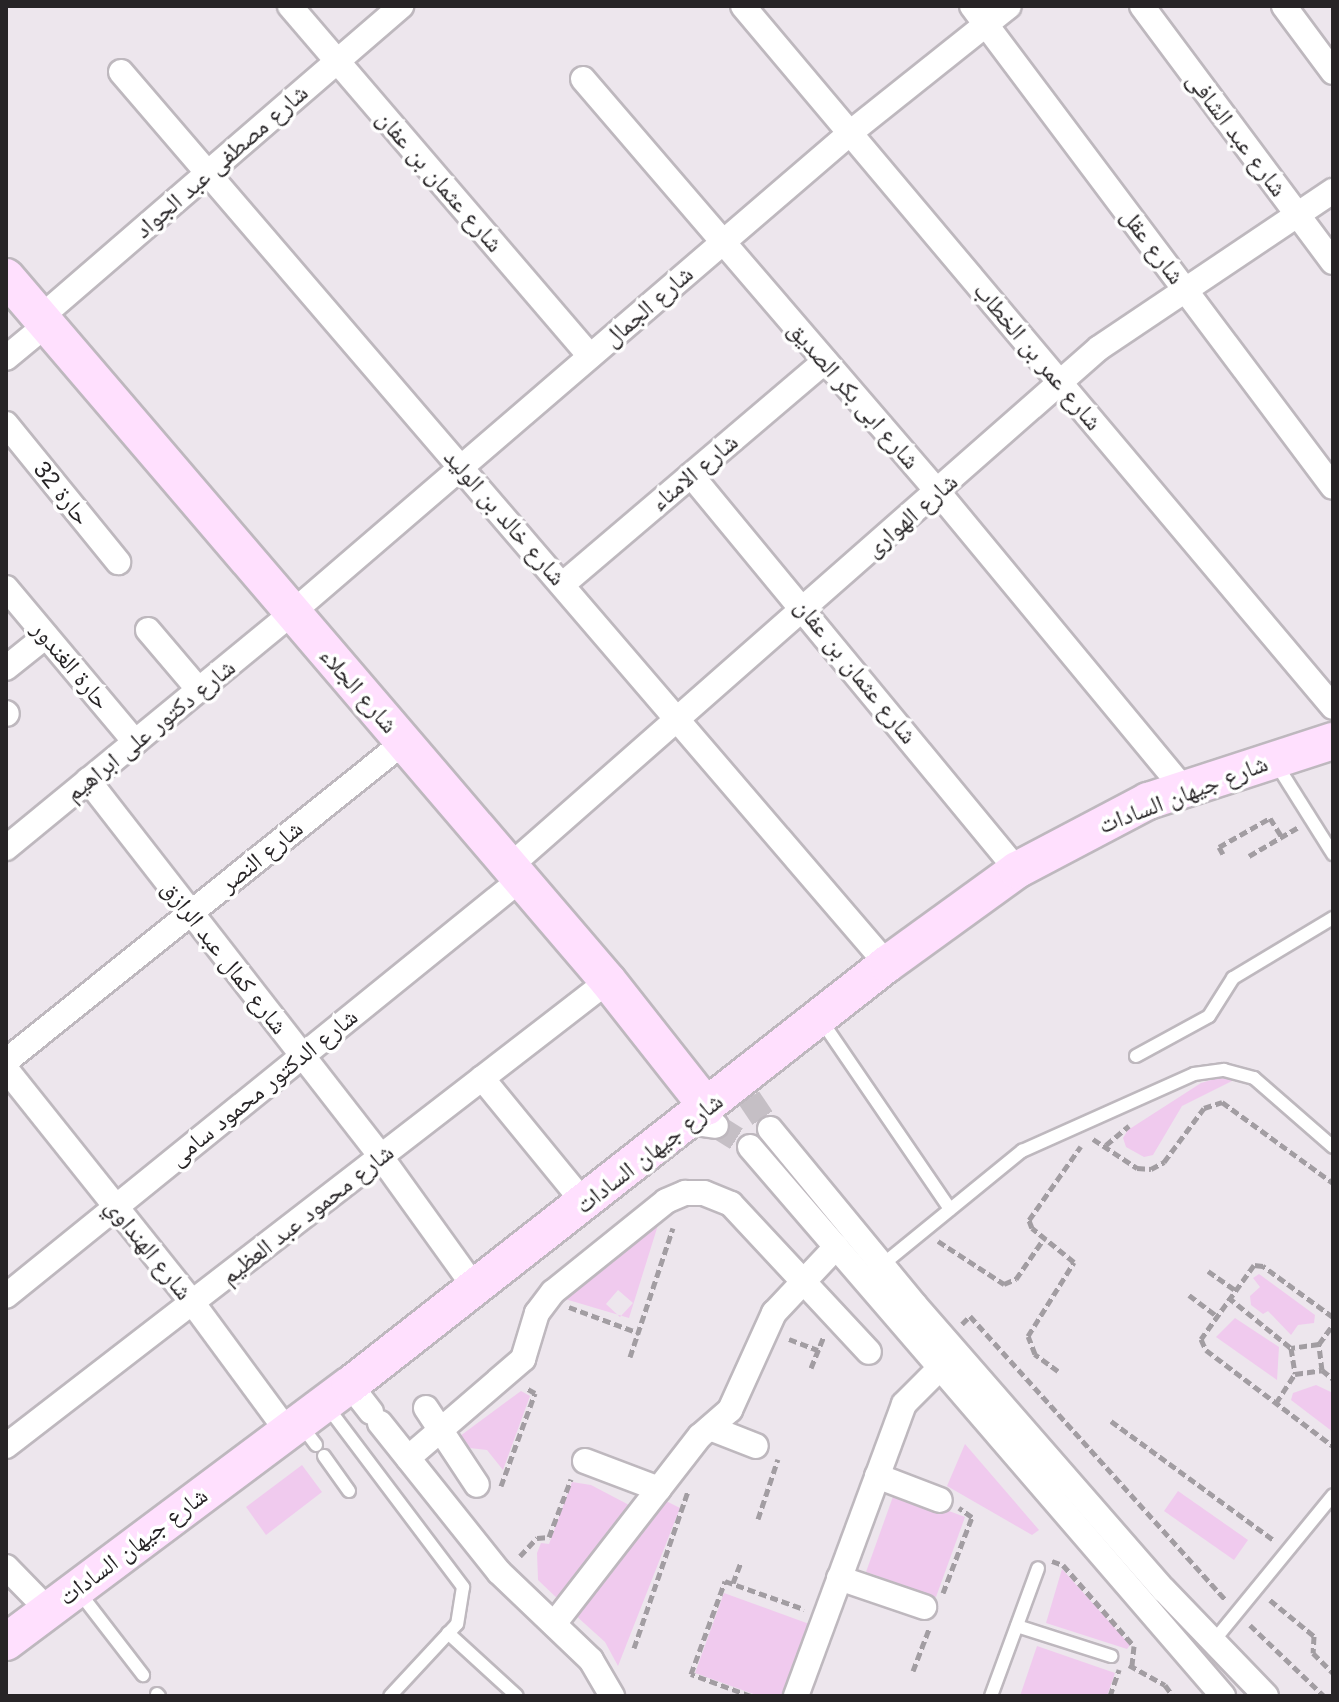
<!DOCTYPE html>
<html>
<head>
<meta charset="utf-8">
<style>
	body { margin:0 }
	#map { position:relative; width:1339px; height:1702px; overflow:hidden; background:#ede6ed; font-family:Arial,"Noto Naskh Arabic",sans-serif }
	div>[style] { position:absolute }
	.green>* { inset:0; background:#f0caee }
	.minor-tunnel>* { height:24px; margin-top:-12px; transform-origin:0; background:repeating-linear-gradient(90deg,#c5bfc5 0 24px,transparent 0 36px) }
	.path>* { height:5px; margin-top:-2.5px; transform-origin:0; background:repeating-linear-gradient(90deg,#a29da2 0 8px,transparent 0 12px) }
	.roads { filter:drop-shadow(2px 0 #beb8be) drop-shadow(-2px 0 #beb8be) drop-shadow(0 2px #beb8be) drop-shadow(0 -2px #beb8be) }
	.service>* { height:12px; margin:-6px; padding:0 6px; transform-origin:6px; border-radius:6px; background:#fff }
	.minor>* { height:24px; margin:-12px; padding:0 12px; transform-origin:12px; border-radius:12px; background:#fff }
	.secondary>* { height:36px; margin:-18px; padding:0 18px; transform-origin:18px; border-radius:18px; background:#ffe0fe }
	span { translate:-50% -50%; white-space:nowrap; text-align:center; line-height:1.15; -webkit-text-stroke:7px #fff; paint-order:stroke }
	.street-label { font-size:24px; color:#272426 }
	.frame { position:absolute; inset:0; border:8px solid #272426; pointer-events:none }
</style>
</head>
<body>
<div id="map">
	<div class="green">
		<div style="clip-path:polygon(1218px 1078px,1236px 1079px,1182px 1106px,1153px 1155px,1144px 1157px,1126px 1147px,1123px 1138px,1128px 1130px,1201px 1083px)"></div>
		<div style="clip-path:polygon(evenodd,658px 1225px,629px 1318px,565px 1299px,658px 1225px,618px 1290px,633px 1303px,620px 1317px,606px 1304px,618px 1290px)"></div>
		<div style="clip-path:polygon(1259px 1274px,1315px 1315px,1314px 1323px,1298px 1325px,1291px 1335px,1268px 1311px,1263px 1314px,1251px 1305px,1250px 1296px,1260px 1287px,1253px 1278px)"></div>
		<div style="clip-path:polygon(1235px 1318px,1279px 1347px,1277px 1380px,1216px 1337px)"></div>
		<div style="clip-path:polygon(1316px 1385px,1333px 1393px,1333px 1432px,1291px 1400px,1293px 1393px)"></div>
		<div style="clip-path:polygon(521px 1391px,530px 1396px,503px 1470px,487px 1450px,461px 1447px,456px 1439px)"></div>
		<div style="clip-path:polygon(965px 1444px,1039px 1530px,1032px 1535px,947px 1486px)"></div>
		<div style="clip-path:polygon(302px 1465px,322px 1492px,266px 1535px,246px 1507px)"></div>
		<div style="clip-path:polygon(572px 1482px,591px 1485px,631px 1506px,560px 1601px,538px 1580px,537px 1553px,541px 1543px,549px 1544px)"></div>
		<div style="clip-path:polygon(895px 1491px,965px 1517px,936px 1597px,866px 1572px)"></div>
		<div style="clip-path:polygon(1178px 1491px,1248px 1540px,1234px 1560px,1164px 1511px)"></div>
		<div style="clip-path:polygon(666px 1501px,680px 1508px,618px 1666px,605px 1642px,574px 1614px)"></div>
		<div style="clip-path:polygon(1062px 1569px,1130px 1645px,1127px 1649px,1046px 1623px)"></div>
		<div style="clip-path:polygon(724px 1593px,812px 1625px,787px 1696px,759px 1696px,695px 1673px)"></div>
		<div style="clip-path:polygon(1037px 1646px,1115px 1673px,1107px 1696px,1020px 1696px)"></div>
	</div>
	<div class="minor-tunnel">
		<div style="left:749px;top:1098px;width:37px;rotate:56deg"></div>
		<div style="left:716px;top:1126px;width:40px;rotate:32deg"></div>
	</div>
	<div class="path">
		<div style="left:1223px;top:854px;width:8px;rotate:-120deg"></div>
		<div style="left:1219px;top:847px;width:59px;rotate:-29.6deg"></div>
		<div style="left:1270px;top:818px;width:22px;rotate:58deg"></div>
		<div style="left:1249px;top:856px;width:56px;rotate:-30.3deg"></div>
		<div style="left:1093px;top:1139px;width:53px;rotate:33.4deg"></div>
		<div style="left:1137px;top:1168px;width:14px;rotate:4deg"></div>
		<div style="left:1151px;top:1169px;width:15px;rotate:-28deg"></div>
		<div style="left:1164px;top:1162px;width:67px;rotate:-53.5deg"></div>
		<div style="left:1204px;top:1108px;width:19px;rotate:-18deg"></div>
		<div style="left:1222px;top:1102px;width:137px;rotate:36.1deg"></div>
		<div style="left:1106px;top:1145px;width:30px;rotate:-40deg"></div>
		<div style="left:938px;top:1241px;width:79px;rotate:33.1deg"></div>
		<div style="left:1004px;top:1284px;width:13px;rotate:-23deg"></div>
		<div style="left:1016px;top:1279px;width:51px;rotate:-55.4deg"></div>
		<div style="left:1208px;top:1271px;width:32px;rotate:35deg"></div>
		<div style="left:1189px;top:1295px;width:34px;rotate:37deg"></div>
		<div style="left:1228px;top:1297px;width:81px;rotate:39deg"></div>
		<div style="left:1291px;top:1348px;width:26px;rotate:81deg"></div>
		<div style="left:1295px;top:1374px;width:27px;rotate:-8deg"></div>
		<div style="left:1322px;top:1370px;width:26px;rotate:-97deg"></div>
		<div style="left:1319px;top:1344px;width:28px;rotate:172deg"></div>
		<div style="left:569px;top:1307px;width:75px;rotate:20.4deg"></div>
		<div style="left:1333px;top:1317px;width:87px;rotate:-143.9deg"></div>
		<div style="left:1263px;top:1266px;width:9px;rotate:-174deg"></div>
		<div style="left:1254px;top:1265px;width:91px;rotate:125.6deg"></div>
		<div style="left:1201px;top:1339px;width:12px;rotate:66deg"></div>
		<div style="left:1206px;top:1350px;width:159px;rotate:37.1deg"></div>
		<div style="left:962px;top:1324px;width:11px;rotate:-45deg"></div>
		<div style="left:970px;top:1316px;width:382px;rotate:48deg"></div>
		<div style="left:789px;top:1339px;width:31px;rotate:21deg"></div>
		<div style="left:1319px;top:1344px;width:24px;rotate:-54deg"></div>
		<div style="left:630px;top:1357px;width:136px;rotate:-71.6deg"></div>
		<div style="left:811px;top:1368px;width:35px;rotate:-68deg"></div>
		<div style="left:1322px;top:1370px;width:14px;rotate:39deg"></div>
		<div style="left:1058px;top:1371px;width:29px;rotate:-144deg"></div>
		<div style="left:1035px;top:1354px;width:19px;rotate:-111deg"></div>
		<div style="left:1028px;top:1336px;width:87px;rotate:-58.1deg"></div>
		<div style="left:1074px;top:1262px;width:54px;rotate:-141deg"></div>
		<div style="left:1032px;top:1228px;width:9px;rotate:-111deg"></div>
		<div style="left:1029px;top:1220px;width:90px;rotate:-54.9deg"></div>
		<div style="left:1276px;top:1403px;width:35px;rotate:-57deg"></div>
		<div style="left:1111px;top:1421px;width:203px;rotate:36.2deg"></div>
		<div style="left:501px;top:1486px;width:99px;rotate:-69.9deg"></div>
		<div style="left:535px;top:1393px;width:10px;rotate:-151deg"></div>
		<div style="left:758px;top:1519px;width:63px;rotate:-71.6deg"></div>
		<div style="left:520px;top:1556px;width:25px;rotate:-47deg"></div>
		<div style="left:537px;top:1538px;width:12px;rotate:-5deg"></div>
		<div style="left:549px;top:1537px;width:62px;rotate:-69.2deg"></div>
		<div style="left:1052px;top:1561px;width:12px;rotate:20deg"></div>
		<div style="left:1063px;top:1565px;width:108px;rotate:48.8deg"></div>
		<div style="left:1134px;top:1646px;width:20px;rotate:96deg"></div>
		<div style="left:733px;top:1583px;width:22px;rotate:-69deg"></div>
		<div style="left:943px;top:1593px;width:81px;rotate:-69.1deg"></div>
		<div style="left:972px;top:1517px;width:16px;rotate:-145deg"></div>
		<div style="left:1270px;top:1600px;width:57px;rotate:39.3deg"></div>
		<div style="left:1314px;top:1636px;width:17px;rotate:93deg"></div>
		<div style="left:1313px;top:1653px;width:28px;rotate:45deg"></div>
		<div style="left:1250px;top:1625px;width:103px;rotate:43.8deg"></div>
		<div style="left:634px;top:1648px;width:166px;rotate:-71deg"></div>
		<div style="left:1129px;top:1665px;width:41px;rotate:29.1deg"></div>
		<div style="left:1165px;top:1685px;width:14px;rotate:54deg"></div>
		<div style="left:913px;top:1671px;width:45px;rotate:-69.1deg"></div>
		<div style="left:751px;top:1696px;width:64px;rotate:-159.9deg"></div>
		<div style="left:691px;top:1674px;width:99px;rotate:-69.9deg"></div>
		<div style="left:725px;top:1581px;width:84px;rotate:19.5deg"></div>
		<div style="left:1110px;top:1696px;width:28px;rotate:-71deg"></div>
	</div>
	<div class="roads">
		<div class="service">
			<div style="left:1275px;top:762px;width:109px;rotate:57.8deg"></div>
			<div style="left:821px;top:1020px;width:229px;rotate:55.7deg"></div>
			<div style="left:1136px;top:1056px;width:83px;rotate:-28.7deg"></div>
			<div style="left:1209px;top:1016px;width:45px;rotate:-57.7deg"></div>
			<div style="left:1233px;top:978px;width:117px;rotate:-31deg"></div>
			<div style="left:882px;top:1265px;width:181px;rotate:-39.2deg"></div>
			<div style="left:1022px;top:1151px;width:188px;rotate:-24.1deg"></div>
			<div style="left:1194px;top:1074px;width:30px;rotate:-8deg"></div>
			<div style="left:1224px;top:1070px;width:31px;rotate:15deg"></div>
			<div style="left:1254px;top:1078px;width:105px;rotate:41.1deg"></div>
			<div style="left:326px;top:1405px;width:228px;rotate:53deg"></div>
			<div style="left:463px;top:1587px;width:37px;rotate:99deg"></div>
			<div style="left:457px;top:1624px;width:98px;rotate:132.9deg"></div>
			<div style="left:301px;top:1425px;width:25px;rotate:53deg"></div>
			<div style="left:324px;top:1456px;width:43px;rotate:54.5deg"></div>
			<div style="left:79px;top:1592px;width:105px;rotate:52.4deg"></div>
			<div style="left:1017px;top:1626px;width:99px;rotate:17.7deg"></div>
			<div style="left:448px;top:1633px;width:93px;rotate:42.4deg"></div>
			<div style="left:1212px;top:1643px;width:191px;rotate:-50.7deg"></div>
			<div style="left:157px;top:1694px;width:3px;rotate:45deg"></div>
			<div style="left:991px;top:1696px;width:136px;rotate:-69.8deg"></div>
		</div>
		<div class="minor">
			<div style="left:290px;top:6px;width:461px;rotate:49.4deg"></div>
			<div style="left:743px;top:6px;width:916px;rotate:49.91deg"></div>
			<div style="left:972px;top:6px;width:601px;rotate:53.11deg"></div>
			<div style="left:1142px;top:6px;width:319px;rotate:53.3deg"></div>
			<div style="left:1284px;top:6px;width:82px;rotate:53.4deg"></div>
			<div style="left:121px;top:72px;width:1176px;rotate:49.35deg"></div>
			<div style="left:583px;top:79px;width:545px;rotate:49.32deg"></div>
			<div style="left:938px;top:492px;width:384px;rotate:50.4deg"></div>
			<div style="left:41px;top:317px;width:476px;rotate:-40.8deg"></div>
			<div style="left:6px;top:358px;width:53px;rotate:-39.7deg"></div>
			<div style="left:6px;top:424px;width:178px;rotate:50.9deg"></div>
			<div style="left:691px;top:475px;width:512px;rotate:50.47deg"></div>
			<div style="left:563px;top:584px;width:344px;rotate:-40.4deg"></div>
			<div style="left:6px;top:588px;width:201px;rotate:50deg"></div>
			<div style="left:148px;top:630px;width:79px;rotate:49.6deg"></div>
			<div style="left:6px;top:668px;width:51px;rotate:-38.7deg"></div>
			<div style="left:6px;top:713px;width:1px;rotate:45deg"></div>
			<div style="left:88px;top:780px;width:477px;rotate:52.1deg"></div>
			<div style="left:381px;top:1157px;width:161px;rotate:54.3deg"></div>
			<div style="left:6px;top:848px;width:372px;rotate:-39.4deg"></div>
			<div style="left:293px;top:612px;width:735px;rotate:-40.69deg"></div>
			<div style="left:850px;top:133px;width:203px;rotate:-38.6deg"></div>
			<div style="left:510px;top:866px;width:784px;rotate:-41.33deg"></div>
			<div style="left:1099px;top:348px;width:282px;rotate:-33.9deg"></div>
			<div style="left:6px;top:1061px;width:510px;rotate:-38.71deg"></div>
			<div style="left:6px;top:1069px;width:298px;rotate:51.4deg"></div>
			<div style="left:192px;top:1302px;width:162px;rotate:53.6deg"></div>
			<div style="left:482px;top:1078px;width:163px;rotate:50.7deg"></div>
			<div style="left:689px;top:1122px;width:27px;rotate:8deg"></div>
			<div style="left:770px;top:1129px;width:228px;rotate:50.5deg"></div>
			<div style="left:915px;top:1305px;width:378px;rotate:48.9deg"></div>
			<div style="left:1164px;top:1590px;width:147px;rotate:46.1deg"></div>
			<div style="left:750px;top:1147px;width:725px;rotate:49.25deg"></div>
			<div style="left:6px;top:1296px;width:663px;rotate:-39deg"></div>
			<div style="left:350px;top:1385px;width:34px;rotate:52deg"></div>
			<div style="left:426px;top:1408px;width:92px;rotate:56.5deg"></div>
			<div style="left:380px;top:1423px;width:191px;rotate:51.4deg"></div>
			<div style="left:499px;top:1572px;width:127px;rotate:43.7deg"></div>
			<div style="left:591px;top:1660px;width:42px;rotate:59.7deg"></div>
			<div style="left:710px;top:1428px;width:49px;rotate:21.4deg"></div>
			<div style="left:6px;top:1446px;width:761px;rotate:-37.68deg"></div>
			<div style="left:408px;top:1458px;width:152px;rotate:-40.7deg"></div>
			<div style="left:523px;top:1359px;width:48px;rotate:-73.1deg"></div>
			<div style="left:537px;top:1313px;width:26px;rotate:-53deg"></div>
			<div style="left:553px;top:1292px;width:145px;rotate:-38.8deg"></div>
			<div style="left:666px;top:1201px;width:21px;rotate:-23deg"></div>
			<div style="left:685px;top:1193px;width:19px"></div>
			<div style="left:704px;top:1193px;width:29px;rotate:22deg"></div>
			<div style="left:731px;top:1204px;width:202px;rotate:47deg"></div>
			<div style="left:585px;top:1461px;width:79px;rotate:20.7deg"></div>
			<div style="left:877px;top:1476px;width:67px;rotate:20.9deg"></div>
			<div style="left:6px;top:1567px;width:60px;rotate:45.7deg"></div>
			<div style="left:839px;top:1578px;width:90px;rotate:18.8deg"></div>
			<div style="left:554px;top:1624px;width:238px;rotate:-52.2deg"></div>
			<div style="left:700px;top:1436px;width:40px;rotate:-41deg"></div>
			<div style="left:730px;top:1410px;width:107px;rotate:-65.6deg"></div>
			<div style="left:774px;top:1313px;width:91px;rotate:-46.8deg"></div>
			<div style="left:796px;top:1696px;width:311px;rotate:-69.7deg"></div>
			<div style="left:904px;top:1404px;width:48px;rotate:-45deg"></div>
		</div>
		<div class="secondary">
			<div style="left:6px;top:277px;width:926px;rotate:49.47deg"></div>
			<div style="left:608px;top:981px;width:160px;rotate:51.8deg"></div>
			<div style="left:6px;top:1642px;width:429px;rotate:-36.8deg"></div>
			<div style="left:350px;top:1385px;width:682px;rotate:-38.1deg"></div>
			<div style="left:887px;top:964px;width:160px;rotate:-35.9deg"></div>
			<div style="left:1017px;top:870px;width:148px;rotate:-27.8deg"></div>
			<div style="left:1148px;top:801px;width:194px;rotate:-18deg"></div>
		</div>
	</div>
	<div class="street-label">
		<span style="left:1237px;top:134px;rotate:53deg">شارع عبد الشافى</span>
		<span style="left:221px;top:161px;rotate:-41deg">شارع مصطفى عبد الجواد</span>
		<span style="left:440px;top:181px;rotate:49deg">شارع عثمان بن عفان</span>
		<span style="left:1153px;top:246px;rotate:53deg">شارع عقل</span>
		<span style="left:648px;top:306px;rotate:-41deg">شارع الجمال</span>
		<span style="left:1038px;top:356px;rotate:50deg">شارع عمر بن الخطاب</span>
		<span style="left:854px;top:395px;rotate:49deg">شارع ابى بكر الصديق</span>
		<span style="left:694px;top:472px;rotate:-40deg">شارع الامناء</span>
		<span style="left:62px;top:493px;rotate:51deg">حارة 32</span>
		<span style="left:911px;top:515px;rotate:-41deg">شارع الهوارى</span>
		<span style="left:505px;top:517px;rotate:49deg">شارع خالد بن الوليد</span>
		<span style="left:71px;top:665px;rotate:50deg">حارة الغندور</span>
		<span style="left:856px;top:671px;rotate:51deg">شارع عثمان بن عفان</span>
		<span style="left:359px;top:690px;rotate:49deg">شارع الجلاء</span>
		<span style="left:150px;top:730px;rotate:-39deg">شارع دكتور على ابراهيم</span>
		<span style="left:1183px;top:794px;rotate:-21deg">شارع جيهان السادات</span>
		<span style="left:261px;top:856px;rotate:-39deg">شارع النصر</span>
		<span style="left:225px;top:957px;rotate:52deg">شارع كمال عبد الرازق</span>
		<span style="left:263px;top:1087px;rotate:-39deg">شارع الدكتور محمود سامى</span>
		<span style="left:649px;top:1153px;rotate:-38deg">شارع جيهان السادات</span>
		<span style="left:307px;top:1214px;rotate:-38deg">شارع محمود عبد العظيم</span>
		<span style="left:149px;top:1249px;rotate:51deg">شارع الهنداوي</span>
		<span style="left:133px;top:1546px;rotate:-37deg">شارع جيهان السادات</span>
	</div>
	<div class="frame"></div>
</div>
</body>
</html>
